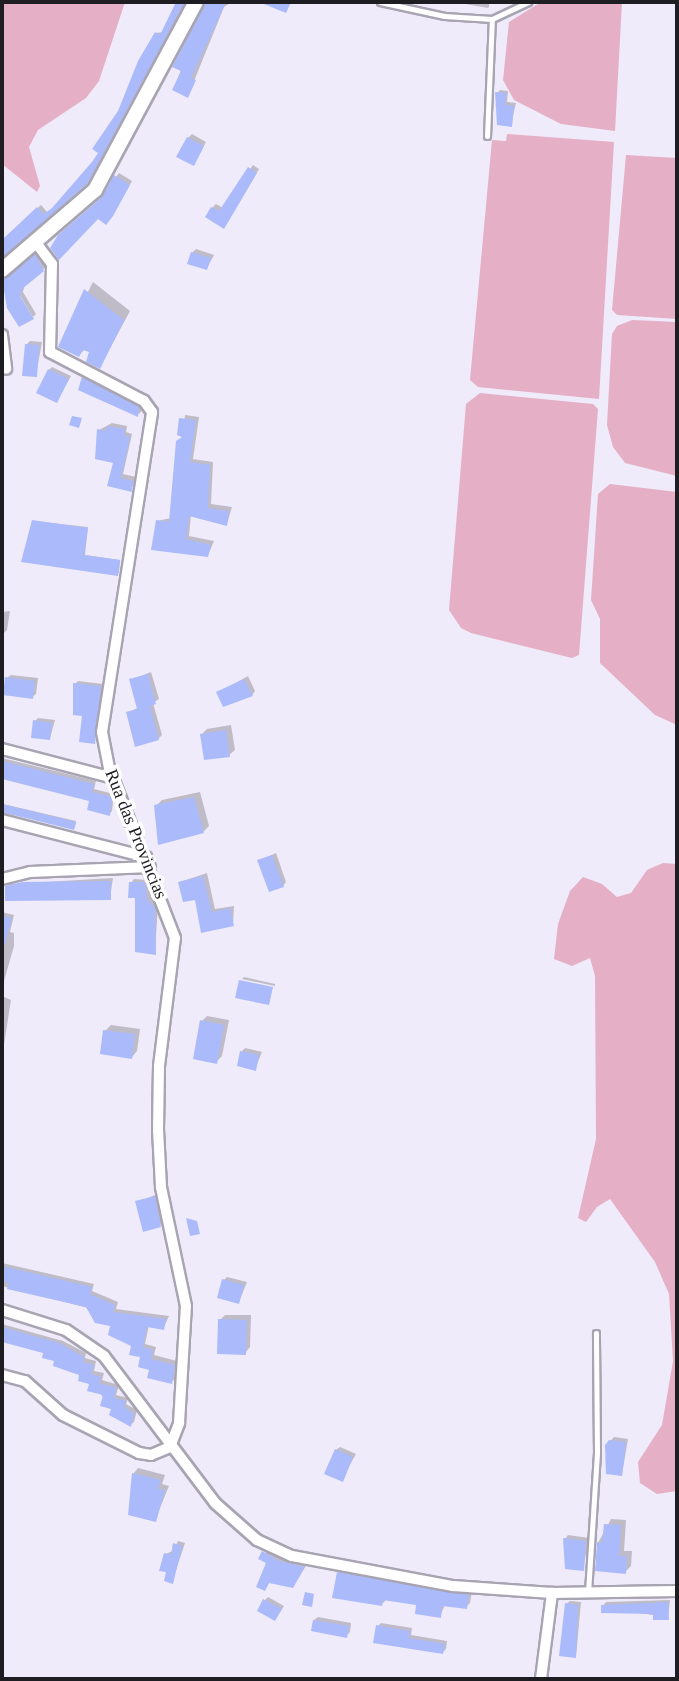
<!DOCTYPE html>
<html>
<head>
<meta charset="utf-8">
<style>
	body { margin:0 }
	#map { position:relative; width:679px; height:1681px; overflow:hidden; background:#efebfa; font-family:Georgia,serif }
	div>[style] { position:absolute }
	.green>* { inset:0; background:#e5afc6 }
	.shadow>* { inset:0; background:#0003 }
	.building>* { inset:0; background:#aabafa }
	.roads { filter:drop-shadow(2px 0 #a8a4b2) drop-shadow(-2px 0 #a8a4b2) drop-shadow(0 2px #a8a4b2) drop-shadow(0 -2px #a8a4b2) }
	.service>* { height:5px; margin:-2.5px; padding:0 2.5px; transform-origin:2.5px; border-radius:2.5px; background:#fff }
	.minor>* { height:10px; margin:-5px; padding:0 5px; transform-origin:5px; border-radius:5px; background:#fff }
	.tertiary>* { height:14px; margin:-7px; padding:0 7px; transform-origin:7px; border-radius:7px; background:#fff }
	span { translate:-50% -50%; white-space:nowrap; text-align:center; line-height:1.15; -webkit-text-stroke:7px #fff; paint-order:stroke }
	.street-label { font-size:18px; color:#1e1d22 }
	.frame { position:absolute; inset:0; border:4px solid #1e1d22; pointer-events:none }
</style>
</head>
<body>
<div id="map">
	<div class="green">
		<div style="clip-path:polygon(2px 2px,125px 2px,99px 81px,86px 98px,38px 130px,29px 147px,40px 186px,37px 192px,2px 164px)"></div>
		<div style="clip-path:polygon(541px 2px,622px 2px,615px 131px,561px 124px,514px 100px,503px 80px,509px 22px)"></div>
		<div style="clip-path:polygon(507px 134px,614px 142px,599px 399px,478px 387px,470px 380px,492px 140px,506px 141px)"></div>
		<div style="clip-path:polygon(626px 155px,677px 158px,677px 319px,617px 315px,612px 310px)"></div>
		<div style="clip-path:polygon(632px 320px,677px 322px,677px 476px,625px 463px,613px 447px,607px 425px,612px 334px,617px 326px)"></div>
		<div style="clip-path:polygon(480px 393px,593px 404px,598px 409px,579px 655px,572px 658px,471px 633px,461px 628px,449px 610px,466px 404px)"></div>
		<div style="clip-path:polygon(610px 484px,677px 492px,677px 725px,655px 715px,600px 663px,600px 619px,591px 600px,598px 494px)"></div>
		<div style="clip-path:polygon(663px 863px,677px 864px,677px 1491px,657px 1494px,640px 1483px,638px 1462px,662px 1425px,673px 1361px,669px 1294px,655px 1262px,610px 1199px,597px 1207px,586px 1222px,578px 1218px,596px 1139px,595px 976px,590px 958px,572px 966px,554px 959px,558px 924px,570px 891px,583px 877px,602px 884px,617px 897px,631px 893px,647px 870px)"></div>
	</div>
	<div class="shadow">
		<div style="clip-path:polygon(172px 2px,185px 2px,90px 179px,2px 257px,2px 240px,41px 205px,48px 213px,74px 188px,100px 152px,156px 33px,163px 32px,176px 5px)"></div>
		<div style="clip-path:polygon(206px 2px,232px 2px,224px 7px,188px 96px,174px 89px)"></div>
		<div style="clip-path:polygon(454px 2px,489px 2px,489px 7px,488px 8px)"></div>
		<div style="clip-path:polygon(500px 90px,508px 91px,507px 102px,516px 103px,511px 125px,497px 93px)"></div>
		<div style="clip-path:polygon(192px 134px,206px 142px,194px 164px,188px 138px)"></div>
		<div style="clip-path:polygon(253px 165px,259px 169px,227px 223px,212px 208px,216px 204px,223px 208px)"></div>
		<div style="clip-path:polygon(119px 173px,132px 181px,109px 219px,98px 216px,59px 258px)"></div>
		<div style="clip-path:polygon(196px 249px,214px 255px,207px 268px,192px 253px)"></div>
		<div style="clip-path:polygon(39px 253px,46px 267px,25px 284px,23px 292px,36px 314px,33px 317px,8px 276px)"></div>
		<div style="clip-path:polygon(93px 282px,130px 311px,100px 367px,91px 351px,85px 349px,79px 355px,60px 346px)"></div>
		<div style="clip-path:polygon(30px 341px,42px 342px,36px 375px,27px 344px)"></div>
		<div style="clip-path:polygon(52px 367px,71px 376px,57px 401px,49px 370px)"></div>
		<div style="clip-path:polygon(86px 375px,143px 407px,141px 412px,137px 415px,83px 378px)"></div>
		<div style="clip-path:polygon(185px 415px,199px 417px,193px 459px,213px 462px,211px 504px,232px 507px,227px 524px,191px 515px,189px 536px,214px 541px,208px 555px,157px 521px,171px 518px)"></div>
		<div style="clip-path:polygon(112px 423px,127px 426px,126px 432px,132px 434px,123px 474px,136px 477px,131px 490px,109px 485px,115px 462px,99px 430px)"></div>
		<div style="clip-path:polygon(33px 521px,88px 527px,85px 555px,120px 560px,119px 573px,23px 561px)"></div>
		<div style="clip-path:polygon(10px 611px,7px 630px,2px 635px,2px 612px)"></div>
		<div style="clip-path:polygon(151px 672px,159px 699px,153px 703px,162px 735px,158px 739px,128px 713px,139px 707px,131px 680px)"></div>
		<div style="clip-path:polygon(11px 675px,38px 678px,36px 694px,32px 697px,7px 678px)"></div>
		<div style="clip-path:polygon(248px 676px,255px 691px,252px 695px,218px 693px)"></div>
		<div style="clip-path:polygon(78px 681px,103px 684px,94px 742px,75px 684px)"></div>
		<div style="clip-path:polygon(38px 718px,55px 720px,50px 738px,35px 721px)"></div>
		<div style="clip-path:polygon(231px 725px,235px 750px,229px 755px,202px 734px,207px 729px)"></div>
		<div style="clip-path:polygon(2px 758px,96px 781px,94px 789px,114px 794px,112px 811px,109px 814px,91px 800px,2px 778px)"></div>
		<div style="clip-path:polygon(200px 792px,209px 826px,203px 832px,160px 843px,156px 806px,162px 800px)"></div>
		<div style="clip-path:polygon(3px 804px,76px 821px,75px 827px,2px 813px)"></div>
		<div style="clip-path:polygon(276px 853px,286px 882px,283px 886px,259px 861px)"></div>
		<div style="clip-path:polygon(207px 873px,215px 909px,234px 906px,233px 925px,202px 931px,196px 897px,180px 882px)"></div>
		<div style="clip-path:polygon(113px 878px,110px 898px,7px 887px,10px 884px)"></div>
		<div style="clip-path:polygon(134px 879px,148px 880px,150px 895px,158px 904px,155px 953px,131px 883px)"></div>
		<div style="clip-path:polygon(2px 912px,14px 915px,10px 932px,14px 933px,14px 946px,2px 988px)"></div>
		<div style="clip-path:polygon(242px 979px,244px 977px,275px 984px,275px 986px)"></div>
		<div style="clip-path:polygon(2px 996px,11px 1000px,2px 1057px)"></div>
		<div style="clip-path:polygon(207px 1016px,229px 1020px,222px 1056px,216px 1062px,202px 1021px)"></div>
		<div style="clip-path:polygon(111px 1025px,140px 1029px,137px 1051px,132px 1057px,105px 1031px)"></div>
		<div style="clip-path:polygon(245px 1048px,262px 1052px,255px 1069px,242px 1051px)"></div>
		<div style="clip-path:polygon(158px 1194px,164px 1222px,160px 1225px,137px 1202px)"></div>
		<div style="clip-path:polygon(2px 1263px,94px 1284px,92px 1291px,118px 1302px,116px 1309px,169px 1316px,163px 1329px,149px 1325px,145px 1344px,156px 1347px,154px 1355px,177px 1361px,175px 1379px,171px 1382px,151px 1368px,112px 1325px,91px 1316px,92px 1309px,2px 1286px)"></div>
		<div style="clip-path:polygon(227px 1277px,247px 1282px,239px 1302px,224px 1280px)"></div>
		<div style="clip-path:polygon(225px 1315px,251px 1315px,250px 1347px,245px 1353px,220px 1320px)"></div>
		<div style="clip-path:polygon(2px 1324px,63px 1341px,86px 1353px,85px 1358px,96px 1361px,94px 1371px,104px 1373px,102px 1380px,119px 1385px,116px 1395px,128px 1398px,126px 1404px,137px 1410px,134px 1422px,130px 1425px,81px 1374px,45px 1352px,2px 1341px)"></div>
		<div style="clip-path:polygon(614px 1437px,628px 1439px,622px 1474px,606px 1446px)"></div>
		<div style="clip-path:polygon(340px 1447px,356px 1454px,342px 1479px,336px 1450px)"></div>
		<div style="clip-path:polygon(138px 1468px,165px 1475px,162px 1484px,169px 1486px,155px 1520px,130px 1514px,134px 1473px)"></div>
		<div style="clip-path:polygon(611px 1519px,626px 1520px,624px 1551px,632px 1551px,631px 1566px,625px 1572px,598px 1543px)"></div>
		<div style="clip-path:polygon(568px 1535px,589px 1538px,583px 1569px,565px 1539px)"></div>
		<div style="clip-path:polygon(178px 1541px,185px 1543px,172px 1582px,165px 1554px,173px 1551px)"></div>
		<div style="clip-path:polygon(266px 1549px,307px 1564px,293px 1586px,270px 1581px,265px 1589px)"></div>
		<div style="clip-path:polygon(343px 1569px,472px 1591px,470px 1603px,466px 1607px,445px 1605px,440px 1616px,418px 1604px,386px 1600px,382px 1604px,339px 1573px)"></div>
		<div style="clip-path:polygon(268px 1597px,284px 1606px,278px 1615px,265px 1600px)"></div>
		<div style="clip-path:polygon(670px 1600px,668px 1618px,603px 1606px,606px 1602px)"></div>
		<div style="clip-path:polygon(570px 1601px,581px 1602px,576px 1657px,566px 1604px)"></div>
		<div style="clip-path:polygon(318px 1617px,351px 1623px,350px 1632px,346px 1636px,314px 1620px)"></div>
		<div style="clip-path:polygon(381px 1623px,412px 1628px,411px 1635px,447px 1641px,446px 1649px,443px 1652px,378px 1626px)"></div>
	</div>
	<div class="building">
		<div style="clip-path:polygon(176px 2px,185px 2px,87px 184px,2px 258px,2px 240px,37px 207px,44px 214px,52px 208px,92px 162px,98px 153px,92px 149px,118px 111px,138px 61px,155px 32px,160px 35px)"></div>
		<div style="clip-path:polygon(206px 2px,226px 2px,191px 78px,196px 80px,188px 98px,172px 90px,181px 71px,172px 67px)"></div>
		<div style="clip-path:polygon(259px 2px,291px 2px,286px 13px)"></div>
		<div style="clip-path:polygon(495px 92px,506px 93px,505px 105px,514px 106px,512px 127px,497px 125px)"></div>
		<div style="clip-path:polygon(187px 137px,204px 146px,194px 166px,176px 157px)"></div>
		<div style="clip-path:polygon(248px 167px,257px 173px,224px 229px,205px 217px,211px 207px,219px 211px)"></div>
		<div style="clip-path:polygon(114px 175px,130px 185px,113px 216px,106px 225px,98px 219px,59px 260px,50px 248px,58px 235px,102px 197px)"></div>
		<div style="clip-path:polygon(191px 252px,211px 258px,207px 270px,187px 264px)"></div>
		<div style="clip-path:polygon(35px 254px,44px 271px,22px 289px,20px 296px,34px 319px,19px 327px,7px 308px,2px 279px)"></div>
		<div style="clip-path:polygon(84px 289px,124px 320px,100px 369px,86px 362px,89px 352px,83px 350px,79px 357px,58px 347px)"></div>
		<div style="clip-path:polygon(25px 344px,39px 345px,37px 377px,22px 376px)"></div>
		<div style="clip-path:polygon(48px 369px,69px 379px,57px 403px,36px 393px)"></div>
		<div style="clip-path:polygon(82px 377px,139px 407px,138px 417px,78px 390px)"></div>
		<div style="clip-path:polygon(72px 416px,82px 418px,79px 428px,69px 425px)"></div>
		<div style="clip-path:polygon(179px 418px,196px 420px,190px 462px,210px 465px,208px 508px,229px 511px,227px 526px,189px 516px,186px 539px,211px 545px,208px 557px,151px 550px,156px 520px,169px 522px,176px 441px,182px 437px,177px 435px)"></div>
		<div style="clip-path:polygon(107px 426px,125px 429px,124px 435px,130px 437px,121px 478px,133px 481px,132px 492px,107px 486px,113px 463px,95px 459px,97px 429px,106px 431px)"></div>
		<div style="clip-path:polygon(32px 520px,88px 528px,84px 555px,120px 560px,118px 576px,21px 562px)"></div>
		<div style="clip-path:polygon(148px 674px,156px 704px,150px 706px,159px 740px,135px 747px,126px 712px,137px 709px,129px 679px)"></div>
		<div style="clip-path:polygon(5px 677px,35px 681px,33px 699px,3px 695px)"></div>
		<div style="clip-path:polygon(244px 679px,253px 696px,223px 707px,216px 692px)"></div>
		<div style="clip-path:polygon(73px 683px,101px 686px,95px 744px,79px 742px,82px 716px,73px 715px)"></div>
		<div style="clip-path:polygon(33px 720px,52px 723px,50px 740px,31px 738px)"></div>
		<div style="clip-path:polygon(226px 730px,230px 757px,204px 760px,200px 734px)"></div>
		<div style="clip-path:polygon(2px 761px,94px 784px,92px 792px,112px 797px,110px 816px,87px 810px,89px 801px,2px 779px)"></div>
		<div style="clip-path:polygon(194px 797px,204px 833px,158px 845px,154px 805px)"></div>
		<div style="clip-path:polygon(2px 804px,76px 822px,74px 830px,2px 812px)"></div>
		<div style="clip-path:polygon(272px 855px,284px 887px,269px 892px,257px 860px)"></div>
		<div style="clip-path:polygon(203px 876px,212px 912px,230px 908px,234px 926px,201px 933px,195px 900px,183px 902px,178px 882px)"></div>
		<div style="clip-path:polygon(111px 881px,111px 900px,5px 901px,5px 886px,23px 882px)"></div>
		<div style="clip-path:polygon(129px 882px,145px 882px,147px 899px,155px 908px,156px 955px,135px 952px,135px 898px,128px 898px)"></div>
		<div style="clip-path:polygon(2px 916px,12px 918px,5px 945px,2px 945px)"></div>
		<div style="clip-path:polygon(239px 980px,273px 987px,269px 1005px,235px 998px)"></div>
		<div style="clip-path:polygon(200px 1020px,224px 1025px,217px 1064px,193px 1059px)"></div>
		<div style="clip-path:polygon(103px 1030px,135px 1034px,132px 1059px,100px 1054px)"></div>
		<div style="clip-path:polygon(240px 1051px,259px 1055px,256px 1071px,237px 1066px)"></div>
		<div style="clip-path:polygon(155px 1196px,161px 1227px,143px 1232px,135px 1201px)"></div>
		<div style="clip-path:polygon(186px 1218px,197px 1221px,200px 1234px,190px 1236px)"></div>
		<div style="clip-path:polygon(2px 1266px,92px 1287px,90px 1294px,115px 1305px,113px 1312px,166px 1319px,164px 1330px,147px 1327px,143px 1347px,153px 1350px,151px 1359px,175px 1365px,172px 1384px,147px 1378px,149px 1370px,138px 1367px,140px 1357px,129px 1355px,131px 1346px,108px 1335px,110px 1326px,95px 1323px,86px 1307px,7px 1289px,9px 1283px,2px 1281px)"></div>
		<div style="clip-path:polygon(222px 1279px,244px 1285px,239px 1304px,217px 1298px)"></div>
		<div style="clip-path:polygon(218px 1319px,247px 1320px,246px 1355px,217px 1354px)"></div>
		<div style="clip-path:polygon(2px 1327px,59px 1343px,84px 1357px,83px 1362px,94px 1365px,91px 1374px,101px 1377px,99px 1383px,116px 1388px,114px 1398px,126px 1401px,124px 1407px,134px 1414px,131px 1427px,109px 1415px,111px 1409px,100px 1406px,103px 1395px,87px 1391px,89px 1384px,78px 1381px,79px 1375px,53px 1366px,54px 1361px,42px 1358px,43px 1353px,2px 1342px)"></div>
		<div style="clip-path:polygon(609px 1440px,626px 1442px,622px 1476px,606px 1474px,605px 1445px)"></div>
		<div style="clip-path:polygon(335px 1449px,353px 1457px,343px 1482px,324px 1474px)"></div>
		<div style="clip-path:polygon(132px 1473px,161px 1480px,158px 1489px,165px 1490px,156px 1522px,128px 1515px)"></div>
		<div style="clip-path:polygon(604px 1524px,621px 1525px,619px 1556px,627px 1556px,626px 1574px,595px 1571px,597px 1542px,602px 1543px)"></div>
		<div style="clip-path:polygon(563px 1538px,586px 1541px,584px 1571px,565px 1569px)"></div>
		<div style="clip-path:polygon(173px 1543px,182px 1546px,173px 1584px,164px 1581px,166px 1572px,159px 1571px,164px 1553px,171px 1555px)"></div>
		<div style="clip-path:polygon(262px 1551px,279px 1561px,305px 1567px,293px 1588px,269px 1583px,265px 1591px,256px 1587px,266px 1563px,258px 1559px)"></div>
		<div style="clip-path:polygon(337px 1572px,469px 1595px,467px 1609px,442px 1606px,441px 1618px,415px 1614px,416px 1605px,383px 1600px,382px 1606px,332px 1598px)"></div>
		<div style="clip-path:polygon(305px 1592px,314px 1594px,312px 1607px,302px 1605px)"></div>
		<div style="clip-path:polygon(263px 1599px,282px 1609px,275px 1621px,257px 1611px)"></div>
		<div style="clip-path:polygon(668px 1602px,669px 1620px,653px 1620px,653px 1614px,601px 1613px,601px 1605px)"></div>
		<div style="clip-path:polygon(565px 1603px,578px 1605px,576px 1658px,559px 1656px)"></div>
		<div style="clip-path:polygon(313px 1620px,349px 1626px,347px 1638px,311px 1631px)"></div>
		<div style="clip-path:polygon(376px 1625px,410px 1631px,409px 1638px,445px 1644px,443px 1654px,373px 1643px)"></div>
	</div>
	<div class="roads">
		<div class="service">
			<div style="left:380px;top:2px;width:66px;rotate:12.3deg"></div>
			<div style="left:444px;top:16px;width:48px;rotate:3.6deg"></div>
			<div style="left:492px;top:19px;width:40px;rotate:-25deg"></div>
			<div style="left:487px;top:136px;width:117px;rotate:-87.6deg"></div>
			<div style="left:588px;top:1592px;width:139px;rotate:-86.3deg"></div>
			<div style="left:597px;top:1453px;width:120px;rotate:-90.5deg"></div>
		</div>
		<div class="minor">
			<div style="left:2px;top:335px;width:34px;rotate:83deg"></div>
			<div style="left:2px;top:749px;width:115px;rotate:14.6deg"></div>
			<div style="left:2px;top:820px;width:149px;rotate:14.4deg"></div>
			<div style="left:2px;top:879px;width:29px;rotate:-14deg"></div>
			<div style="left:30px;top:872px;width:120px;rotate:-2.4deg"></div>
			<div style="left:2px;top:1310px;width:67px;rotate:17.4deg"></div>
			<div style="left:66px;top:1330px;width:46px;rotate:34.4deg"></div>
			<div style="left:104px;top:1356px;width:184px;rotate:52.9deg"></div>
			<div style="left:215px;top:1503px;width:56px;rotate:41.4deg"></div>
			<div style="left:257px;top:1540px;width:38px;rotate:25deg"></div>
			<div style="left:292px;top:1556px;width:164px;rotate:10.6deg"></div>
			<div style="left:453px;top:1586px;width:99px;rotate:4deg"></div>
			<div style="left:552px;top:1593px;width:125px;rotate:-0.9deg"></div>
			<div style="left:2px;top:1375px;width:24px;rotate:15deg"></div>
			<div style="left:25px;top:1381px;width:51px;rotate:41.8deg"></div>
			<div style="left:63px;top:1415px;width:85px;rotate:26.6deg"></div>
			<div style="left:139px;top:1453px;width:12px;rotate:9deg"></div>
			<div style="left:151px;top:1455px;width:21px;rotate:-23deg"></div>
			<div style="left:170px;top:1447px;width:26px;rotate:-69deg"></div>
			<div style="left:179px;top:1423px;width:117px;rotate:-86.6deg"></div>
			<div style="left:186px;top:1306px;width:122px;rotate:-101.9deg"></div>
			<div style="left:161px;top:1187px;width:57px;rotate:-93deg"></div>
			<div style="left:158px;top:1130px;width:64px;rotate:-89.1deg"></div>
			<div style="left:159px;top:1066px;width:129px;rotate:-82.9deg"></div>
			<div style="left:175px;top:938px;width:182px;rotate:-111.2deg"></div>
			<div style="left:109px;top:768px;width:37px;rotate:-101deg"></div>
			<div style="left:102px;top:732px;width:324px;rotate:-81.1deg"></div>
			<div style="left:152px;top:412px;width:14px;rotate:-126deg"></div>
			<div style="left:144px;top:401px;width:106px;rotate:-152.5deg"></div>
			<div style="left:50px;top:352px;width:88px;rotate:-88.7deg"></div>
			<div style="left:52px;top:264px;width:26px;rotate:-127deg"></div>
			<div style="left:541px;top:1679px;width:87px;rotate:-82.7deg"></div>
		</div>
		<div class="tertiary">
			<div style="left:2px;top:270px;width:123px;rotate:-40.7deg"></div>
			<div style="left:95px;top:190px;width:213px;rotate:-61.8deg"></div>
		</div>
	</div>
	<div class="street-label">
		<span style="left:136px;top:834px;rotate:68deg">Rua das Provincias</span>
	</div>
	<div class="frame"></div>
</div>
</body>
</html>
